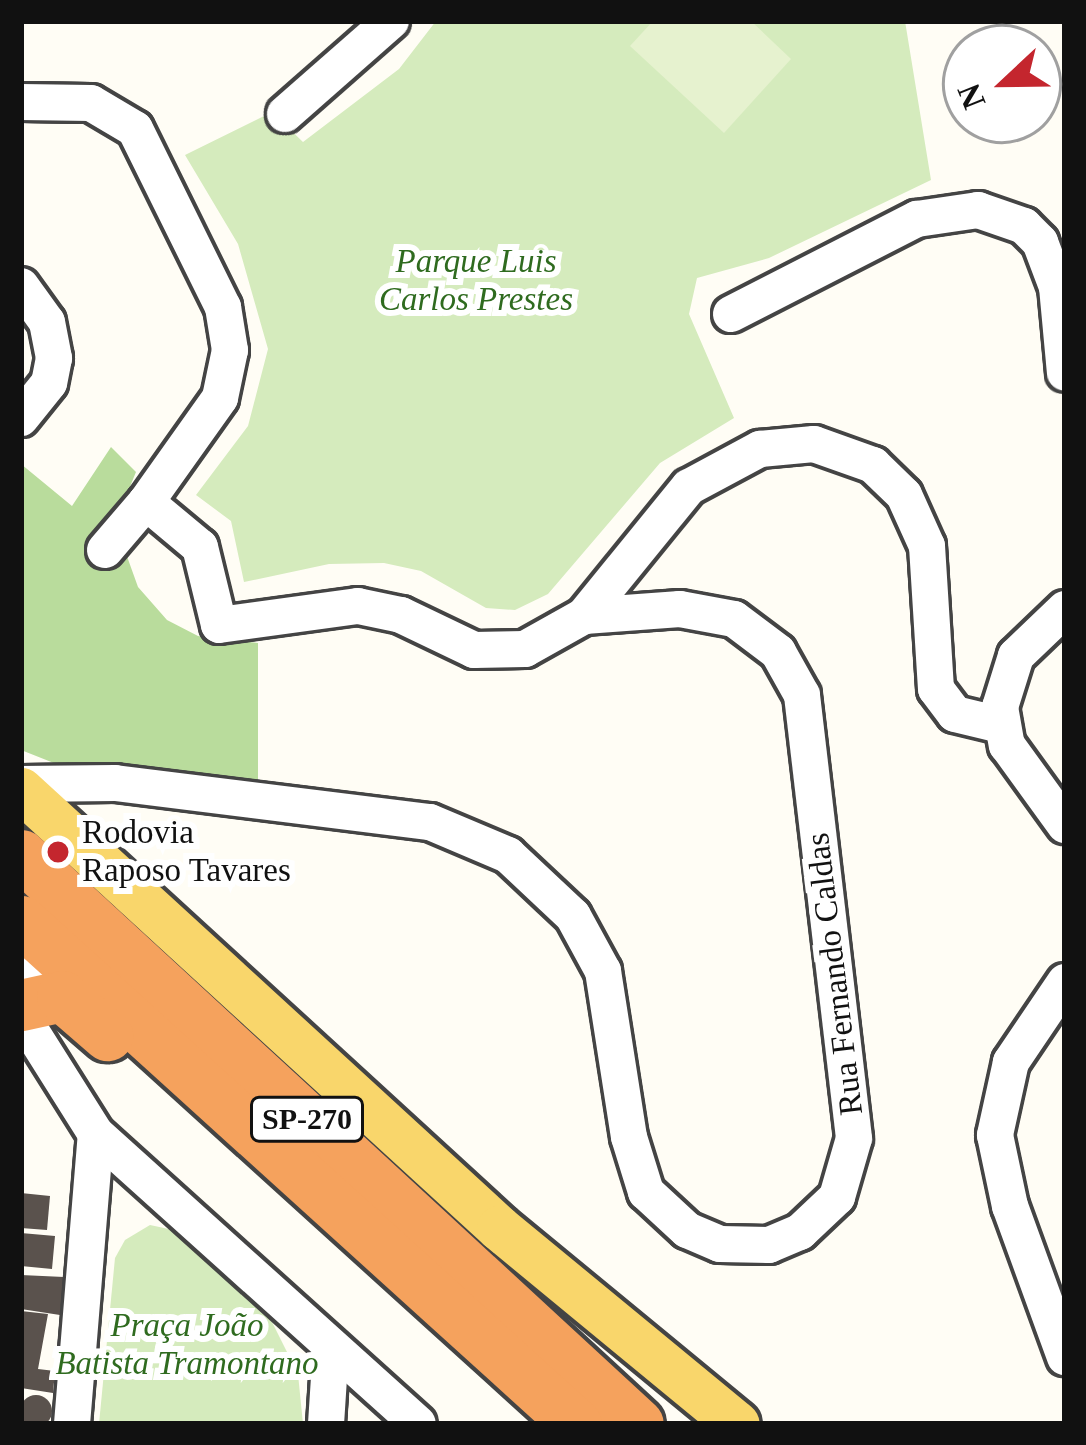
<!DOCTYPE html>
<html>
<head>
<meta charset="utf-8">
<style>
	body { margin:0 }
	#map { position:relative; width:1086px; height:1445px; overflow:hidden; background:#fffdf5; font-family:"Times New Roman",serif }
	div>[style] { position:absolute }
	.green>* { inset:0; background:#d5ebbd }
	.forest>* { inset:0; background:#b9dc9c }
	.pitch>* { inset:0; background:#e6f2cf }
	.building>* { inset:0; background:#5a524d }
	.round { border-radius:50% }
	.roads { filter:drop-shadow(3px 0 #444) drop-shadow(-3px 0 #444) drop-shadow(0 3px #444) drop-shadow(0 -3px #444) }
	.minor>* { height:36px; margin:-18px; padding:0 18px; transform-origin:18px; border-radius:18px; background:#fff }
	.major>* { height:45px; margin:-22.5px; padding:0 22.5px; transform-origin:22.5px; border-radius:22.5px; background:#f9d66b }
	.highway>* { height:51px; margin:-25.5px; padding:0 25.5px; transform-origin:25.5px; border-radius:25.5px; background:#f5a25d }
	.dots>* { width:33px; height:33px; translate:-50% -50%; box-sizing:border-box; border:6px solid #fff; border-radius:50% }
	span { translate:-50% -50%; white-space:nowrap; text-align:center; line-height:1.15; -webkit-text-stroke:12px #fff; paint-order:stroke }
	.shield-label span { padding:3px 9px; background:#fff; border:3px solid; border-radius:9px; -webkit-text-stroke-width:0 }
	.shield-label { font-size:30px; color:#111; font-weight:700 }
	.park-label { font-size:33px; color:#2f6b1f; font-style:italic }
	.poi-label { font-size:33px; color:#111 }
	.left { translate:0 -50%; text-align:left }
	.street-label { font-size:33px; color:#111 }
	.frame { position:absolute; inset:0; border:24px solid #111; pointer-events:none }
	.north { position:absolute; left:942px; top:24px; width:120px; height:120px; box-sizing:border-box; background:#fff; border:3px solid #a0a0a0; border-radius:50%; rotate:248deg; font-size:33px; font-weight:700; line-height:48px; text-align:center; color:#111 }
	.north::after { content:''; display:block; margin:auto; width:42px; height:54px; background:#c4262e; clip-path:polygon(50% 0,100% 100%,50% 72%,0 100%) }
</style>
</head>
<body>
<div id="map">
	<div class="green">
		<div style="clip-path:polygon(436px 21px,905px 21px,931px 180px,769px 258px,697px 278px,689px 314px,734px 418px,660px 463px,548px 594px,515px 610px,486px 608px,421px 571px,384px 563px,329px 564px,244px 582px,231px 521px,196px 495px,248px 426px,268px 349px,238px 244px,185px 155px,272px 112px,303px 142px,399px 69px)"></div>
		<div style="clip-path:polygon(150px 1225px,178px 1231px,269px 1316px,298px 1374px,303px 1424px,99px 1424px,115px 1258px,125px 1240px)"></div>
	</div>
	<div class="forest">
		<div style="clip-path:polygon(111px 447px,136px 472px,115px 523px,138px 587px,167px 620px,198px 636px,258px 643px,258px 791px,69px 769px,21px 750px,21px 464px,72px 506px)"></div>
	</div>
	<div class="pitch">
		<div style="clip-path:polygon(653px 21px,751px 21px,791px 59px,724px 133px,630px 46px)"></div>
	</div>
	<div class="building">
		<div style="clip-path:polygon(21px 1193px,50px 1196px,47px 1230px,21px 1228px)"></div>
		<div style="clip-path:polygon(21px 1233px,55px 1236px,52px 1269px,21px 1266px)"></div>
		<div style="clip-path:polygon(21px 1275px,64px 1277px,60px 1315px,21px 1309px)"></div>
		<div style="clip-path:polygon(21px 1311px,48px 1314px,38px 1369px,55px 1371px,53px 1393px,21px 1388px)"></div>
		<div class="round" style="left:20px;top:1395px;width:32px;height:32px"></div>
	</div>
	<div class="roads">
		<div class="minor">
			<div style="left:21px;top:102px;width:70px;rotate:0.8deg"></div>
			<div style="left:91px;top:103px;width:51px;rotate:30.6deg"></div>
			<div style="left:135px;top:129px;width:199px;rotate:63.7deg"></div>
			<div style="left:223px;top:307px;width:44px;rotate:80.8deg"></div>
			<div style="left:230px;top:350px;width:49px;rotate:101.8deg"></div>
			<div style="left:220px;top:398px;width:128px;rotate:125.4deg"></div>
			<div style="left:146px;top:502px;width:70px;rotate:39.8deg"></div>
			<div style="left:200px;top:547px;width:80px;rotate:76.3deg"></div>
			<div style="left:219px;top:625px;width:140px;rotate:-7.8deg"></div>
			<div style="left:358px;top:606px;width:44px;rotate:11.8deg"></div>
			<div style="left:401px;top:615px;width:81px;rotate:25.6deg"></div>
			<div style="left:474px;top:650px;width:51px;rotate:-1.1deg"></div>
			<div style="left:525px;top:649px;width:68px;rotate:-29.2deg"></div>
			<div style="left:584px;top:616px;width:166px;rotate:-50.9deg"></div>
			<div style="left:689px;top:487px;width:81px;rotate:-28.2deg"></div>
			<div style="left:760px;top:449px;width:54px;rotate:-5.3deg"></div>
			<div style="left:814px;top:444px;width:63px;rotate:19.6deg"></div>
			<div style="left:873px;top:465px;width:43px;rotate:44.1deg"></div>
			<div style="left:904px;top:495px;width:56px;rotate:65.7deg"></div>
			<div style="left:927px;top:546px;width:143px;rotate:86.4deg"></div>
			<div style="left:936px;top:689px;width:31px;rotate:53deg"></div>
			<div style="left:955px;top:714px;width:47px;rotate:13.4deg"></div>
			<div style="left:285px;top:114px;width:141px;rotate:-41.3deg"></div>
			<div style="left:21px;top:286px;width:44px;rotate:54.2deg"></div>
			<div style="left:47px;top:322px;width:37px;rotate:79deg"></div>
			<div style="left:54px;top:358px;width:25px;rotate:101deg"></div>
			<div style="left:49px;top:383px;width:45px;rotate:128.7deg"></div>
			<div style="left:731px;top:314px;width:209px;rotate:-27.1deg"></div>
			<div style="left:917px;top:219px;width:62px;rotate:-8.4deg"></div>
			<div style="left:978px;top:210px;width:49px;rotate:19.2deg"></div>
			<div style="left:1024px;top:226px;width:23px;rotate:45deg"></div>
			<div style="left:1040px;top:242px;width:48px;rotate:69.3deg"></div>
			<div style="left:1057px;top:287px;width:86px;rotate:84.7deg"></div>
			<div style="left:105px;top:550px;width:63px;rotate:-49.5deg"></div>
			<div style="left:1065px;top:609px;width:68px;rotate:136.2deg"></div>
			<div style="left:1016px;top:656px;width:53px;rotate:107.4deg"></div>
			<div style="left:1000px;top:707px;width:39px;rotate:80deg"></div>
			<div style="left:1007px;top:745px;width:99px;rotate:54.1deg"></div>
			<div style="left:21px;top:784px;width:94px;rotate:-0.6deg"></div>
			<div style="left:115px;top:783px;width:317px;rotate:7.1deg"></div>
			<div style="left:430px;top:822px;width:85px;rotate:22.9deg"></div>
			<div style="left:508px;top:855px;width:89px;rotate:43.2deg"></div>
			<div style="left:573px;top:916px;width:63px;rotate:61.4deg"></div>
			<div style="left:603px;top:971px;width:168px;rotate:81.1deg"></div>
			<div style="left:629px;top:1137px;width:58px;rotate:72.8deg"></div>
			<div style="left:646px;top:1192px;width:56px;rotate:42.8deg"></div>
			<div style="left:687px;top:1230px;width:36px;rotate:23deg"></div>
			<div style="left:720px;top:1244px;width:49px;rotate:1.2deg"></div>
			<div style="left:769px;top:1245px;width:34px;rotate:-23deg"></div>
			<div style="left:800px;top:1232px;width:51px;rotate:-43.4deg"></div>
			<div style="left:837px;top:1197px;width:61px;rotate:-73.9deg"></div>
			<div style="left:854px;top:1138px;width:446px;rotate:-96.7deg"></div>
			<div style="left:802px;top:695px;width:49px;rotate:-119.2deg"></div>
			<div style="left:778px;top:652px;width:55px;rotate:-143.1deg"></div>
			<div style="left:734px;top:619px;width:55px;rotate:-169.5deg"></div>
			<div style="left:680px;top:609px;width:96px;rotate:175.8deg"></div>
			<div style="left:21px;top:961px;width:54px;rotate:40.5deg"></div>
			<div style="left:1065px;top:982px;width:97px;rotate:124deg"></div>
			<div style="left:1011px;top:1062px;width:75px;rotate:102.4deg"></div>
			<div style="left:995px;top:1135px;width:73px;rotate:78.1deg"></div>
			<div style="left:1010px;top:1206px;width:161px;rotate:70deg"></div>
			<div style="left:21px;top:1015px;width:141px;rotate:57.8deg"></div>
			<div style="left:96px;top:1134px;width:433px;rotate:42deg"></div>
			<div style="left:72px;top:1424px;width:291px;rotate:-85.3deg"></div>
			<div style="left:326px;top:1424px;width:77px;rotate:-86.3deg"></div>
		</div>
		<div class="major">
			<div style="left:21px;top:790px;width:648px;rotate:42.5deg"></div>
			<div style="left:499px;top:1228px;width:308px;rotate:39.5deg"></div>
		</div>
		<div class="highway">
			<div style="left:21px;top:855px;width:839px;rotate:42.68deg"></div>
			<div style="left:21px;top:921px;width:749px;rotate:42.19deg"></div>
			<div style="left:21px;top:1005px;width:42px;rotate:-12.4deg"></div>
			<div style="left:62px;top:996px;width:60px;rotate:40.9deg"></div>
		</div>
	</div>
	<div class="dots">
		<div style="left:58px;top:852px;background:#c4262e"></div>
	</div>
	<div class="shield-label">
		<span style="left:307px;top:1119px">SP-270</span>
	</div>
	<div class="park-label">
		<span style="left:476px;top:281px">Parque Luis<br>Carlos Prestes</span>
		<span style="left:187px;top:1345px">Praça João<br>Batista Tramontano</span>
	</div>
	<div class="poi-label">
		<span class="left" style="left:82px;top:852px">Rodovia<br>Raposo Tavares</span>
	</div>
	<div class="street-label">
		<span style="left:835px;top:974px;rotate:-97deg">Rua Fernando Caldas</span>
	</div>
	<div class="frame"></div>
	<div class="north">N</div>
</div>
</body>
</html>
